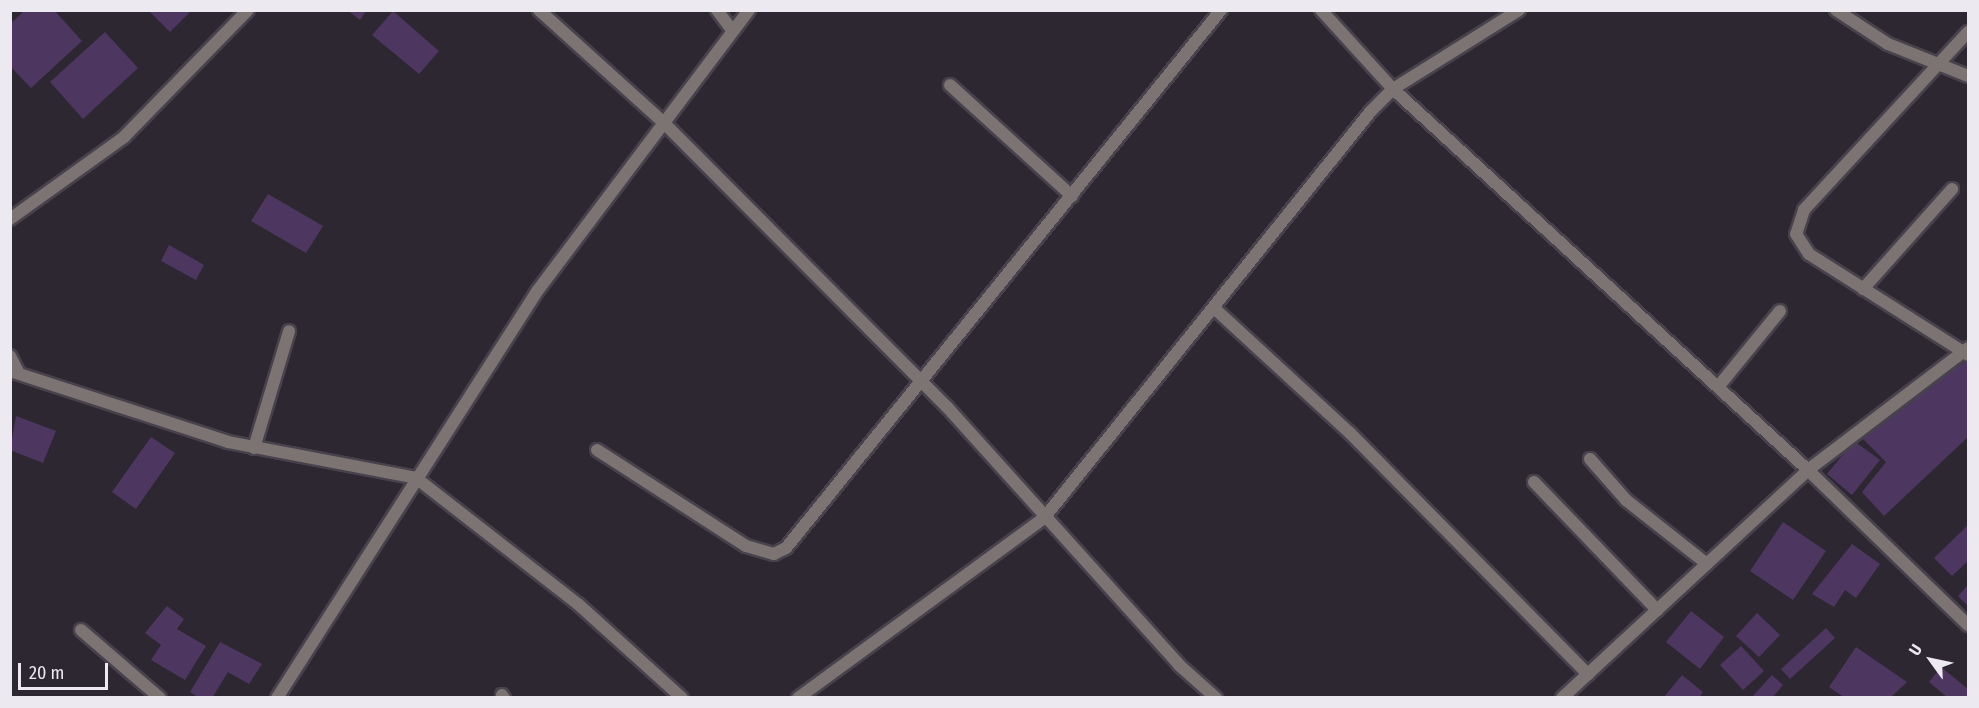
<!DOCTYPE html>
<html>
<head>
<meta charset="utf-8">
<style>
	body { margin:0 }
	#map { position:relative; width:1979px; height:708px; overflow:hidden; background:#2c2731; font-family:"Fira Sans Condensed",sans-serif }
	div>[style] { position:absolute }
	.building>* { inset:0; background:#4d3761 }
	.roads { filter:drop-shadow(2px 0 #47424c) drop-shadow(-2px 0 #47424c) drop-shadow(0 2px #47424c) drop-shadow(0 -2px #47424c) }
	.street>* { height:12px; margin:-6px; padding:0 6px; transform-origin:6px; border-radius:6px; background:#7b7473 }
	span { translate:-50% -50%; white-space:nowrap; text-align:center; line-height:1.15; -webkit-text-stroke:5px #2c2731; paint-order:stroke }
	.frame { position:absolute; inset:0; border:12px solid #ece9f0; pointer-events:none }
	.north { position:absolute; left:1901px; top:630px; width:60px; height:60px; -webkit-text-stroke:4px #2c2731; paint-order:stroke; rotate:303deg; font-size:16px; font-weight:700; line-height:24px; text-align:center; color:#ece9f0 }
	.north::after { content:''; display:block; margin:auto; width:21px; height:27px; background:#ece9f0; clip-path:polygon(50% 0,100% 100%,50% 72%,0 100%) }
	.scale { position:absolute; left:18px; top:663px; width:90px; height:27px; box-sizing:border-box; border:3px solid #ece9f0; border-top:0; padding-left:8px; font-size:18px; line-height:21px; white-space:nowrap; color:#ece9f0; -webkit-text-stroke:4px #2c2731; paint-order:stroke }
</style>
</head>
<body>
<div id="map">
	<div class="building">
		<div style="clip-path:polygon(25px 10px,54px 10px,82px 41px,31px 88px,10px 66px,10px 24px)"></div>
		<div style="clip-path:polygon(148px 10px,192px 10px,170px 32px)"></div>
		<div style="clip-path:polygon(347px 10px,367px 10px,360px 20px)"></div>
		<div style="clip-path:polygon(393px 11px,439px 51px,419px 74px,372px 35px)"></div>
		<div style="clip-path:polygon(105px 32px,138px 68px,83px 119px,50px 82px)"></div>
		<div style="clip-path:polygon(268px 194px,323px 226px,306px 253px,251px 221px)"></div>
		<div style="clip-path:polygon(169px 245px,204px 265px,196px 280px,161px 261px)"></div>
		<div style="clip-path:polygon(1968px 360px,1968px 437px,1884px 516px,1862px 492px,1886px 462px,1861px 437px,1902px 402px)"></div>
		<div style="clip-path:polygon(16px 416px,56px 431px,43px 463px,10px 450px)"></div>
		<div style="clip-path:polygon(151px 437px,175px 453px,136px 509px,112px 492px)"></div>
		<div style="clip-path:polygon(1854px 441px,1880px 460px,1852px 495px,1827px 474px)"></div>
		<div style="clip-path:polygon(1783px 522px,1826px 551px,1793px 600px,1750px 571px)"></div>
		<div style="clip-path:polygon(1968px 525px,1968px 561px,1952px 576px,1934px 558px)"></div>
		<div style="clip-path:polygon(1852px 544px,1880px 564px,1856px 598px,1845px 590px,1834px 607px,1812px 594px)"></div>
		<div style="clip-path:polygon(1968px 585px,1968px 606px,1958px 596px)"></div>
		<div style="clip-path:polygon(167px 606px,184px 619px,177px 629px,206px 646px,185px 680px,151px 660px,161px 645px,145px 633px)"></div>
		<div style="clip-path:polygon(1691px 611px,1724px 637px,1700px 669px,1666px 642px)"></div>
		<div style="clip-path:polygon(1757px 613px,1780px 635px,1759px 657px,1736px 636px)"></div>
		<div style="clip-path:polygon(1826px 628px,1835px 638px,1790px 679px,1781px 669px)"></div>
		<div style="clip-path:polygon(220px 642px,262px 664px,249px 684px,228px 672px,212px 698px,199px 698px,190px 692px)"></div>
		<div style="clip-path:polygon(1741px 646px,1764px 671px,1743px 690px,1720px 665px)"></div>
		<div style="clip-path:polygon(1856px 647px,1907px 682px,1890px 698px,1845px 698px,1829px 687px)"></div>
		<div style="clip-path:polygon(1941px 667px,1968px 689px,1968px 698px,1948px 698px,1929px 682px)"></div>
		<div style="clip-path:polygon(1682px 675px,1703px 692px,1699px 698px,1664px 697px)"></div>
		<div style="clip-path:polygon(1772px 675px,1783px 685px,1772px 698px,1751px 698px)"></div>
	</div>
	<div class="roads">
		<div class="street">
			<div style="left:539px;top:10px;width:166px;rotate:42.1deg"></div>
			<div style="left:662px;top:121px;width:404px;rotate:45.1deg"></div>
			<div style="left:947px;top:407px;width:347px;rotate:48deg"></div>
			<div style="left:1179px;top:665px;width:50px;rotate:41.7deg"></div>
			<div style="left:717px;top:10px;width:26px;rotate:53deg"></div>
			<div style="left:1321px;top:10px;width:107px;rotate:47.7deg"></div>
			<div style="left:1393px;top:89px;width:563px;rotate:42.55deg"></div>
			<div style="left:1808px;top:470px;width:223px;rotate:44.1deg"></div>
			<div style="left:1836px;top:10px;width:62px;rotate:33.2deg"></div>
			<div style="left:1888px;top:44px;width:86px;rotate:21.8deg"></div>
			<div style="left:1968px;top:32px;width:242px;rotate:132.7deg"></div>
			<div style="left:1804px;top:210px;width:25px;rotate:108deg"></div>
			<div style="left:1796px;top:234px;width:24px;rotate:57deg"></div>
			<div style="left:1809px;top:254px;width:188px;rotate:32.4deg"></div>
			<div style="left:950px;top:85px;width:165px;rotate:42.3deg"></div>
			<div style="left:10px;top:219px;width:140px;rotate:-35.7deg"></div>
			<div style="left:124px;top:137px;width:177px;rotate:-45.7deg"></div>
			<div style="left:1863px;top:289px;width:134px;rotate:-48.3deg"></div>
			<div style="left:1215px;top:309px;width:183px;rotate:42.6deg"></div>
			<div style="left:1350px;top:433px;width:339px;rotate:45.4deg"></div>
			<div style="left:10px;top:356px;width:18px;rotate:63deg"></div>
			<div style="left:10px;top:371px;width:229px;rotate:18deg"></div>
			<div style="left:228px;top:442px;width:191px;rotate:10.8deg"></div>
			<div style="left:416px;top:478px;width:205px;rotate:37.9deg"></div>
			<div style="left:578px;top:604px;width:140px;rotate:42.1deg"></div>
			<div style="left:1718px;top:387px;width:98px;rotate:-50.8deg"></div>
			<div style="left:254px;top:448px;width:122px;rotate:-73.3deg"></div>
			<div style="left:597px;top:450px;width:177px;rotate:32.8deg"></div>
			<div style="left:746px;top:546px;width:29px;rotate:16deg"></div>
			<div style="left:774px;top:554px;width:13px;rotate:-27deg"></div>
			<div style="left:786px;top:548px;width:692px;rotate:-51.04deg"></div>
			<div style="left:1590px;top:459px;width:55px;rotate:48.7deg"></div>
			<div style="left:1626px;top:500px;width:103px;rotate:38.3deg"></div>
			<div style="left:1534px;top:482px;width:178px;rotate:46.1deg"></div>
			<div style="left:81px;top:630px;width:104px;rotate:40.7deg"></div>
			<div style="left:502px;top:695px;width:4px;rotate:56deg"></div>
			<div style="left:277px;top:698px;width:484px;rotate:-57.4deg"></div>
			<div style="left:538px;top:290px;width:351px;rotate:-53deg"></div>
			<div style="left:798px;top:698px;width:305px;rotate:-36.2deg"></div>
			<div style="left:1044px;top:518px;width:522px;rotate:-51.22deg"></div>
			<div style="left:1371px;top:111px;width:31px;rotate:-45deg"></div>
			<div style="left:1393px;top:89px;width:149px;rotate:-32.1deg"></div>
			<div style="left:1562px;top:698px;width:335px;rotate:-42.8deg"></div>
			<div style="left:1808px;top:470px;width:201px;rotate:-37.3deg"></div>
		</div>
	</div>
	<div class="frame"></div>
	<div class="north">U</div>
	<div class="scale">20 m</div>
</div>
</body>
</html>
